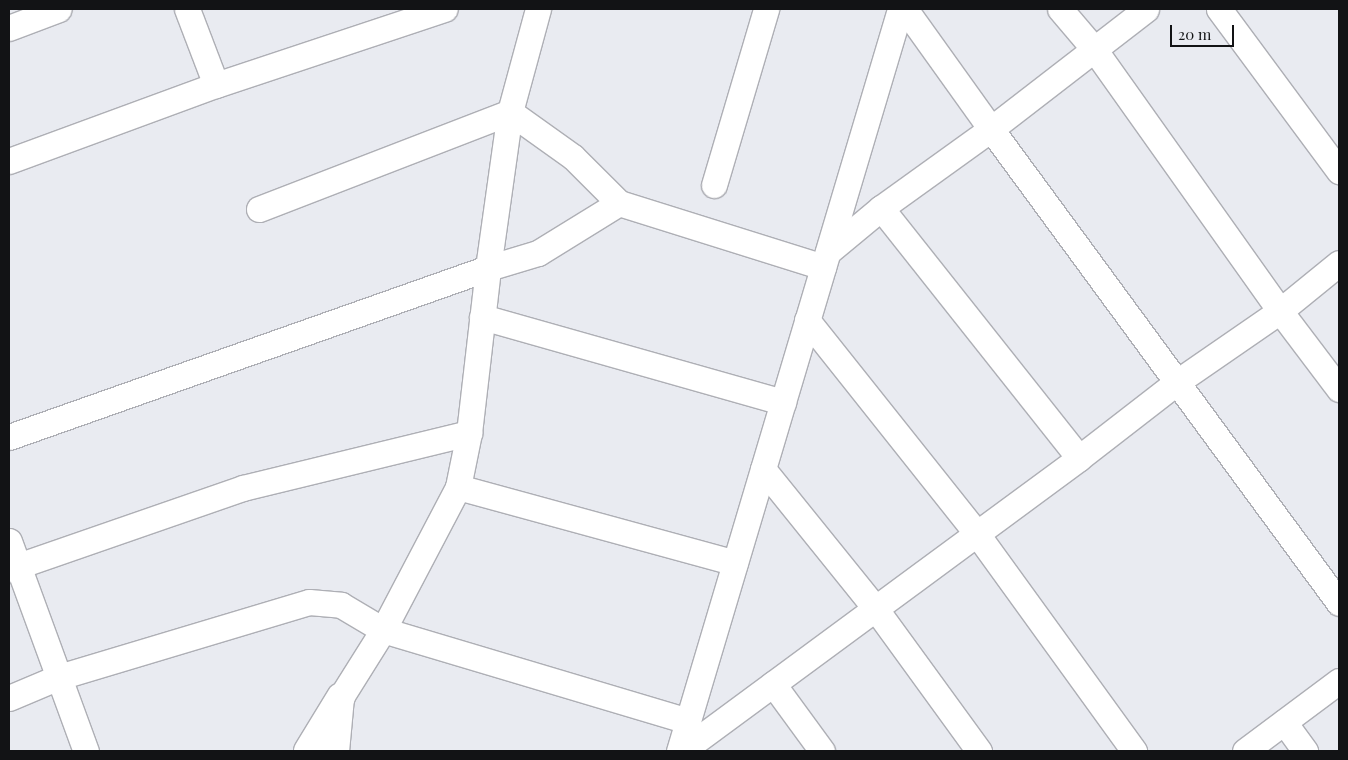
<!DOCTYPE html>
<html>
<head>
<meta charset="utf-8">
<style>
	body { margin:0 }
	#map { position:relative; width:1348px; height:760px; overflow:hidden; background:#e9ebf1; font-family:"Playfair Display",serif }
	div>[style] { position:absolute }
	.roads { filter:drop-shadow(1px 0 #aeafb5) drop-shadow(-1px 0 #aeafb5) drop-shadow(0 1px #aeafb5) drop-shadow(0 -1px #aeafb5) }
	.minor>* { height:25px; margin:-12.5px; padding:0 12.5px; transform-origin:12.5px; border-radius:12.5px; background:#fff }
	.tertiary>* { height:28px; margin:-14px; padding:0 14px; transform-origin:14px; border-radius:14px; background:#fff }
	span { translate:-50% -50%; white-space:nowrap; text-align:center; line-height:1.15; -webkit-text-stroke:5px #e9ebf1; paint-order:stroke }
	.frame { position:absolute; inset:0; border:10px solid #121315; pointer-events:none }
	.scale { position:absolute; left:1170px; top:25px; width:64px; height:22px; box-sizing:border-box; border:2px solid #121315; border-top:0; padding-left:6px; font-size:15px; line-height:18px; white-space:nowrap; color:#121315; -webkit-text-stroke:4px #e9ebf1; paint-order:stroke }
</style>
</head>
<body>
<div id="map">
	<div class="roads">
		<div class="minor">
			<div style="left:187px;top:9px;width:81px;rotate:69.1deg"></div>
			<div style="left:905px;top:9px;width:148px;rotate:54.4deg"></div>
			<div style="left:991px;top:129px;width:588px;rotate:53.71deg"></div>
			<div style="left:1060px;top:9px;width:52px;rotate:49.6deg"></div>
			<div style="left:1094px;top:49px;width:321px;rotate:54.6deg"></div>
			<div style="left:1280px;top:311px;width:98px;rotate:52.9deg"></div>
			<div style="left:1219px;top:9px;width:202px;rotate:53.5deg"></div>
			<div style="left:9px;top:28px;width:53px;rotate:-20.8deg"></div>
			<div style="left:9px;top:161px;width:221px;rotate:-20.2deg"></div>
			<div style="left:216px;top:85px;width:241px;rotate:-18.4deg"></div>
			<div style="left:714px;top:185px;width:184px;rotate:-73.5deg"></div>
			<div style="left:881px;top:208px;width:319px;rotate:51.6deg"></div>
			<div style="left:259px;top:209px;width:269px;rotate:-21.1deg"></div>
			<div style="left:510px;top:112px;width:77px;rotate:35.5deg"></div>
			<div style="left:573px;top:157px;width:65px;rotate:45deg"></div>
			<div style="left:619px;top:203px;width:214px;rotate:17.4deg"></div>
			<div style="left:828px;top:252px;width:69px;rotate:-39.7deg"></div>
			<div style="left:881px;top:208px;width:135px;rotate:-35.7deg"></div>
			<div style="left:991px;top:129px;width:196px;rotate:-37.7deg"></div>
			<div style="left:482px;top:317px;width:313px;rotate:15.8deg"></div>
			<div style="left:807px;top:320px;width:273px;rotate:51.5deg"></div>
			<div style="left:977px;top:534px;width:268px;rotate:54.1deg"></div>
			<div style="left:9px;top:437px;width:508px;rotate:-19.43deg"></div>
			<div style="left:488px;top:268px;width:52px;rotate:-16.7deg"></div>
			<div style="left:538px;top:253px;width:95px;rotate:-31.7deg"></div>
			<div style="left:763px;top:469px;width:179px;rotate:51.1deg"></div>
			<div style="left:875px;top:608px;width:177px;rotate:54deg"></div>
			<div style="left:458px;top:487px;width:287px;rotate:15.3deg"></div>
			<div style="left:9px;top:541px;width:224px;rotate:69.9deg"></div>
			<div style="left:9px;top:569px;width:248px;rotate:-19.1deg"></div>
			<div style="left:243px;top:488px;width:233px;rotate:-13.7deg"></div>
			<div style="left:773px;top:684px;width:83px;rotate:53.8deg"></div>
			<div style="left:9px;top:698px;width:54px;rotate:-22.8deg"></div>
			<div style="left:59px;top:677px;width:261px;rotate:-16.7deg"></div>
			<div style="left:309px;top:602px;width:32px;rotate:5deg"></div>
			<div style="left:341px;top:605px;width:49px;rotate:30.8deg"></div>
			<div style="left:383px;top:630px;width:318px;rotate:16.6deg"></div>
			<div style="left:1284px;top:722px;width:36px;rotate:54deg"></div>
			<div style="left:336px;top:751px;width:54px;rotate:-84.7deg"></div>
			<div style="left:341px;top:697px;width:79px;rotate:-57.9deg"></div>
			<div style="left:383px;top:630px;width:161px;rotate:-62.3deg"></div>
			<div style="left:458px;top:487px;width:55px;rotate:-78.5deg"></div>
			<div style="left:469px;top:433px;width:166px;rotate:-83.4deg"></div>
			<div style="left:488px;top:268px;width:158px;rotate:-82deg"></div>
			<div style="left:510px;top:112px;width:107px;rotate:-74.8deg"></div>
			<div style="left:679px;top:751px;width:774px;rotate:-73.41deg"></div>
			<div style="left:682px;top:751px;width:493px;rotate:-36.4deg"></div>
			<div style="left:1079px;top:458px;width:124px;rotate:-37.8deg"></div>
			<div style="left:1177px;top:382px;width:125px;rotate:-34.6deg"></div>
			<div style="left:1280px;top:311px;width:76px;rotate:-39.1deg"></div>
			<div style="left:1245px;top:751px;width:117px;rotate:-36.7deg"></div>
		</div>
		<div class="tertiary">
			<div style="left:308px;top:751px;width:63px;rotate:-58.6deg"></div>
		</div>
	</div>
	<div class="frame"></div>
	<div class="scale">20 m</div>
</div>
</body>
</html>
